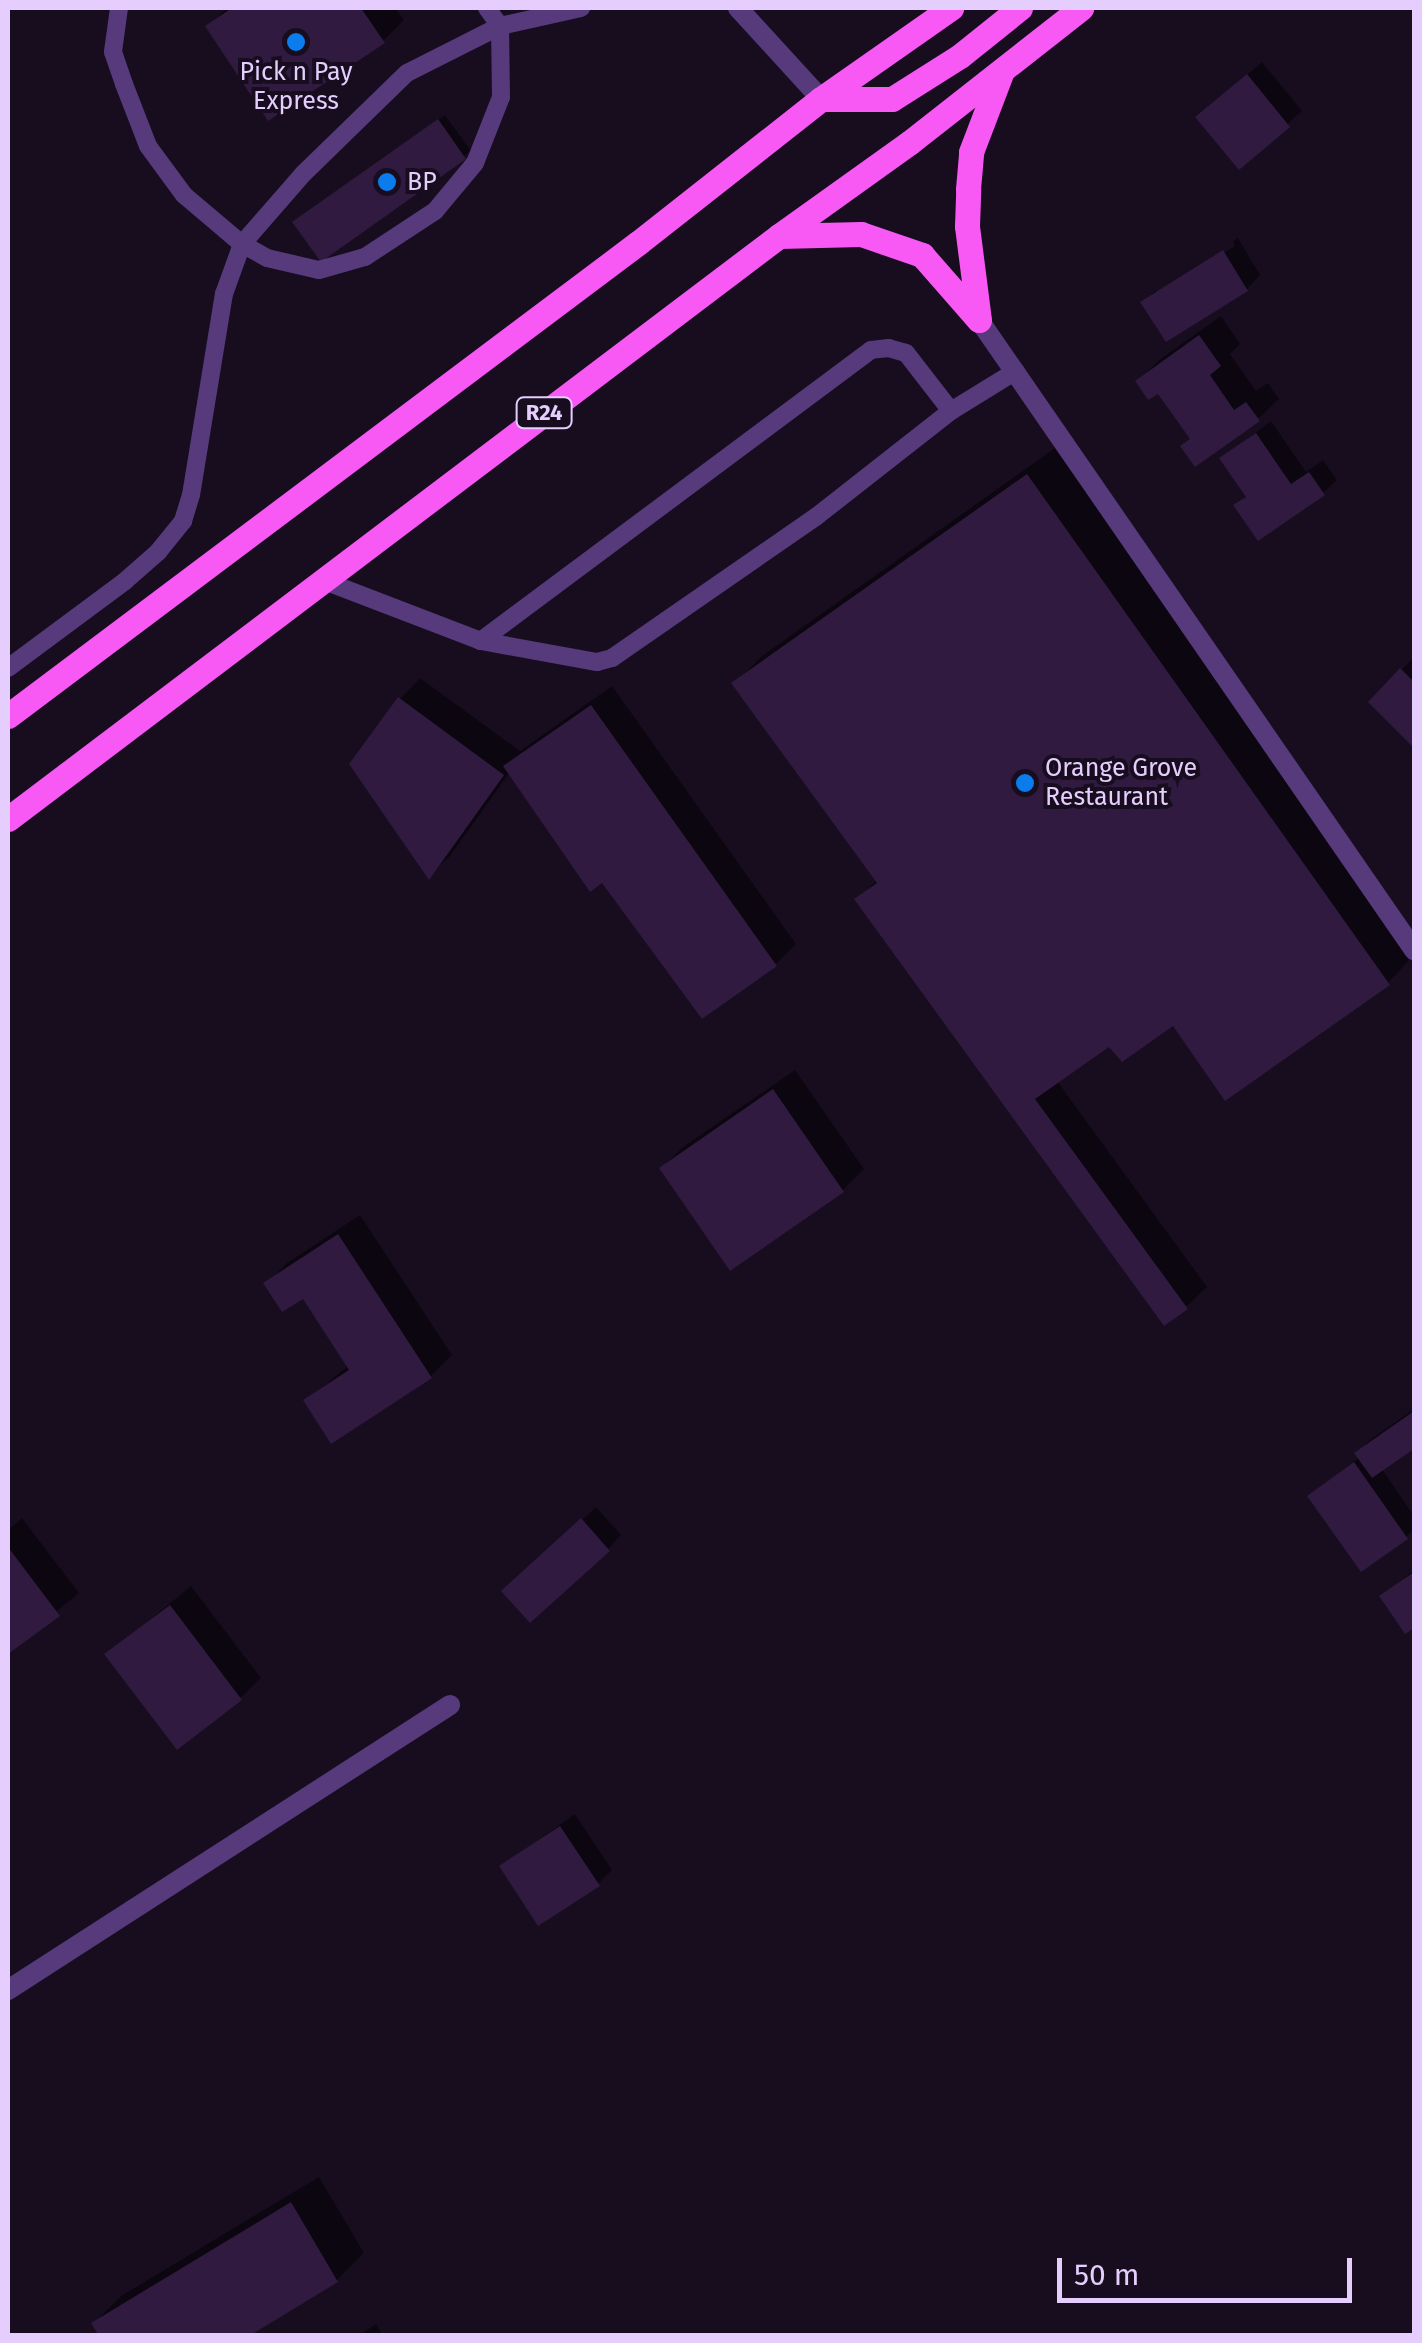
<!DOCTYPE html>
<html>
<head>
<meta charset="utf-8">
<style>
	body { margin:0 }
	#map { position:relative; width:1422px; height:2343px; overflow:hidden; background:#170d1f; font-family:"Fira Sans",sans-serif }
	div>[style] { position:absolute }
	.shadow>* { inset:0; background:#0007 }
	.building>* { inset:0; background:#301a3f }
	.lane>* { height:18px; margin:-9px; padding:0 9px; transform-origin:9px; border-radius:9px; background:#563a7c }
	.street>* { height:20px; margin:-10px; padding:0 10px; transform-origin:10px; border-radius:10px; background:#563a7c }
	.primary>* { height:25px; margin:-12.5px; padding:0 12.5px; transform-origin:12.5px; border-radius:12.5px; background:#f859f5 }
	.dots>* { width:28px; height:28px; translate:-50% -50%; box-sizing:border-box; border:5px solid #170d1f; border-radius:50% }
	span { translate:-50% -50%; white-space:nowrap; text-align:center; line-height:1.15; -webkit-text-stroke:8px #170d1f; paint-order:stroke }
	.shield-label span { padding:2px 8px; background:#170d1f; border:2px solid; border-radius:8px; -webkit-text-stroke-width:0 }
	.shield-label { font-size:22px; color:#e5cdfd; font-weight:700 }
	.poi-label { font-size:25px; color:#e5cdfd }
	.left { translate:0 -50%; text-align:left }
	.frame { position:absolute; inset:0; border:10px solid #e5cdfd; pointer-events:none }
	.scale { position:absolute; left:1057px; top:2258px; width:295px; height:45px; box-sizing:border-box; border:5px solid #e5cdfd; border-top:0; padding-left:12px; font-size:30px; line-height:35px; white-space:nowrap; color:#e5cdfd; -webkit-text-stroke:8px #170d1f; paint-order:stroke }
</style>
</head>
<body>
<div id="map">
	<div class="shadow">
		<div style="clip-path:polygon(227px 8px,395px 8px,404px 20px,383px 41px,208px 26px)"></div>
		<div style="clip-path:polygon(1262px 62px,1302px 111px,1239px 166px,1212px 104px)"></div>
		<div style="clip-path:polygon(445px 115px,471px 151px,321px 259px,302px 216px)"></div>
		<div style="clip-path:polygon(1238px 238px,1260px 275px,1247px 289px,1167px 339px,1144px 302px,1156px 290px,1156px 295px,1235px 246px,1233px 241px)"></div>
		<div style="clip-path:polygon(1221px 316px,1240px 344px,1230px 354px,1256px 391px,1268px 383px,1279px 399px,1258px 419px,1192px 438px,1159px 390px,1138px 381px,1159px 360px)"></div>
		<div style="clip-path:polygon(1271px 421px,1306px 472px,1323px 460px,1337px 480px,1323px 493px,1237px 505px,1247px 495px,1223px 458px)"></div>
		<div style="clip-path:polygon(1055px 448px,1414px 955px,1388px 983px,1173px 1023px,1110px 1044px,1057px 1081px,1207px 1287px,1186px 1307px,857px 900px,878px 879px,735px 683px,762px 656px)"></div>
		<div style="clip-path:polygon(1414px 657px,1414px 745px,1371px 702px)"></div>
		<div style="clip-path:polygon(420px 678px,520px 751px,612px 686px,796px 944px,775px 965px,603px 880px,510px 772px,450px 856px,429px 876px,400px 699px)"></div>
		<div style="clip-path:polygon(795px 1070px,864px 1169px,843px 1190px,731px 1268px,662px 1168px,683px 1147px)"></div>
		<div style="clip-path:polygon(360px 1215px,452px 1355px,431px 1376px,332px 1441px,306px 1401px,349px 1365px,303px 1295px,267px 1283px,287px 1263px)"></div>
		<div style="clip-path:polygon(1414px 1409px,1414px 1446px,1382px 1469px,1414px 1516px,1414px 1529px,1406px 1537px,1310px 1496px,1360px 1457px,1357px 1453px,1371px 1439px)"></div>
		<div style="clip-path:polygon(596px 1507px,621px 1535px,608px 1549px,518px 1578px)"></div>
		<div style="clip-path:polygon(22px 1518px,79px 1593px,8px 1651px,8px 1530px)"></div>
		<div style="clip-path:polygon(1414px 1570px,1414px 1625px,1406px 1631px,1382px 1597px)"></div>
		<div style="clip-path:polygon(191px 1586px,261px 1678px,240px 1698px,107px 1655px)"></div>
		<div style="clip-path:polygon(575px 1814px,612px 1870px,598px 1884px,502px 1866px)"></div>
		<div style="clip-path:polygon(319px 2177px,364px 2253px,337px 2280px,244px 2336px,94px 2323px,121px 2296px)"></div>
		<div style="clip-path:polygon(376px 2324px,383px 2336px,358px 2336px)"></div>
	</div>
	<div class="building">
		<div style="clip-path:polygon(232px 8px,361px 8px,385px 43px,268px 121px,205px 26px)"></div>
		<div style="clip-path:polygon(1247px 74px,1290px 127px,1239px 170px,1195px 117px)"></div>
		<div style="clip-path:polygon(438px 119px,466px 159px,321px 262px,292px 222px)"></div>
		<div style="clip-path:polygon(1223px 250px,1248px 291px,1166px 342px,1140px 302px)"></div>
		<div style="clip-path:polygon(1199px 335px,1221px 366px,1210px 375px,1234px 410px,1246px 402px,1260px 421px,1195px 467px,1180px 446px,1190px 439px,1158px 394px,1148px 400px,1135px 381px)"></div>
		<div style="clip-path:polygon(1256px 433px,1291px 484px,1309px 472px,1325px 495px,1258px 541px,1233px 505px,1246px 497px,1219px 458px)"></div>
		<div style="clip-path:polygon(1027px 474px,1390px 985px,1225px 1101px,1173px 1026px,1122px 1062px,1109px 1047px,1035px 1099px,1188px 1309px,1164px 1326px,854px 899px,877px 883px,731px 683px)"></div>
		<div style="clip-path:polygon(1400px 668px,1414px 682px,1414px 748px,1368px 702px)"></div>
		<div style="clip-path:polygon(398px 697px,504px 775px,429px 880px,349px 764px)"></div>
		<div style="clip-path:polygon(591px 705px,777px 966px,702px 1019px,602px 883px,590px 892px,503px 766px)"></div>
		<div style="clip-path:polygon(773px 1089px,844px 1192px,730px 1271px,659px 1168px)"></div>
		<div style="clip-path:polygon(338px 1234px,432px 1378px,331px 1444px,303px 1400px,349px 1370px,303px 1299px,282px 1312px,263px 1283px)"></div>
		<div style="clip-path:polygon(1414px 1411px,1414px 1449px,1372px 1478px,1354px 1453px)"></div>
		<div style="clip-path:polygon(1354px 1462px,1408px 1539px,1361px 1572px,1307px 1496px)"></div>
		<div style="clip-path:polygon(581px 1518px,610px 1551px,530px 1623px,501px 1591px)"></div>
		<div style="clip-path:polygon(8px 1547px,60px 1616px,8px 1654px)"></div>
		<div style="clip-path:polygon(1414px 1572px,1414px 1628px,1405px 1634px,1379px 1596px)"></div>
		<div style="clip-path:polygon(170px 1605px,242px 1700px,177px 1750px,104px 1654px)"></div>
		<div style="clip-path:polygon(560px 1826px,600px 1886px,538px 1926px,499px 1866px)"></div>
		<div style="clip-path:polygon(291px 2202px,338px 2282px,249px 2336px,99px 2336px,91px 2323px)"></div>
	</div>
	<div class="lane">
		<div style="left:119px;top:8px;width:44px;rotate:97.8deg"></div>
		<div style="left:113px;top:52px;width:34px;rotate:71deg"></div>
		<div style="left:124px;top:84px;width:66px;rotate:68.8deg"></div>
		<div style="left:148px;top:146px;width:61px;rotate:53.7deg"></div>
		<div style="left:184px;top:195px;width:76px;rotate:40.2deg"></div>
		<div style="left:242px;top:244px;width:29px;rotate:29deg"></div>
		<div style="left:267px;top:258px;width:53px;rotate:13deg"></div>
		<div style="left:319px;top:270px;width:48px;rotate:-15.8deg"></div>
		<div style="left:365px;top:257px;width:84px;rotate:-33.3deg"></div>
		<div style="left:435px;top:211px;width:62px;rotate:-50.2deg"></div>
		<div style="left:475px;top:163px;width:71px;rotate:-68.5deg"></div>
		<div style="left:501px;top:97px;width:71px;rotate:-90.8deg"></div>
		<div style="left:500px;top:26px;width:22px;rotate:-126deg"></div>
		<div style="left:951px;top:411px;width:76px;rotate:-31.6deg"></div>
		<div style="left:322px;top:580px;width:170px;rotate:21deg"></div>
		<div style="left:481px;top:641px;width:118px;rotate:10.3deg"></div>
		<div style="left:597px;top:662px;width:16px;rotate:-15deg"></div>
		<div style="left:612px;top:658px;width:249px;rotate:-34.7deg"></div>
		<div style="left:817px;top:516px;width:170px;rotate:-38.1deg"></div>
		<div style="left:951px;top:411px;width:73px;rotate:-127.8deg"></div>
		<div style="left:906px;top:353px;width:18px;rotate:-164deg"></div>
		<div style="left:889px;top:348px;width:18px;rotate:174deg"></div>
		<div style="left:871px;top:350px;width:487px;rotate:143.3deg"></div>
		<div style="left:8px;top:668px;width:146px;rotate:-36.6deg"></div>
		<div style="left:125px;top:581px;width:44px;rotate:-41.3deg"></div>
		<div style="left:158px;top:552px;width:40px;rotate:-51deg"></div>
		<div style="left:183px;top:521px;width:27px;rotate:-73deg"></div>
		<div style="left:191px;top:495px;width:204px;rotate:-80.7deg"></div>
		<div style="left:224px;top:294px;width:53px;rotate:-70.2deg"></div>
		<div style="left:242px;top:244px;width:93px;rotate:-48.9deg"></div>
		<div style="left:303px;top:174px;width:145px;rotate:-44.2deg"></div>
		<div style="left:407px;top:73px;width:104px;rotate:-26.8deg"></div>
		<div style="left:500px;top:26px;width:83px;rotate:-12.5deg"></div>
	</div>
	<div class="street">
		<div style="left:738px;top:8px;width:123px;rotate:47.6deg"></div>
		<div style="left:979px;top:320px;width:766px;rotate:55.38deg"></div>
		<div style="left:8px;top:1990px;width:526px;rotate:-32.81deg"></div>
	</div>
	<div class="primary">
		<div style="left:821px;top:99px;width:71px"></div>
		<div style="left:892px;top:99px;width:80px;rotate:-32.3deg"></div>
		<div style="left:960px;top:56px;width:77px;rotate:-38.7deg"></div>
		<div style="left:779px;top:236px;width:82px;rotate:-1.4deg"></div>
		<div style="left:861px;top:234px;width:65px;rotate:19deg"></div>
		<div style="left:922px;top:255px;width:86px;rotate:48.8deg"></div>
		<div style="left:979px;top:320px;width:95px;rotate:-97.3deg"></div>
		<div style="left:967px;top:226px;width:37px;rotate:-88deg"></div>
		<div style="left:968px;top:189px;width:37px;rotate:-85deg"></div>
		<div style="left:971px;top:152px;width:87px;rotate:-69.1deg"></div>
		<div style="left:8px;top:716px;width:788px;rotate:-36.9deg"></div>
		<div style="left:638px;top:243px;width:233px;rotate:-38.2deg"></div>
		<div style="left:821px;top:99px;width:159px;rotate:-35deg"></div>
		<div style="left:8px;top:819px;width:967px;rotate:-37.1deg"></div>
		<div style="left:779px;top:236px;width:160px;rotate:-35.6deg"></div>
		<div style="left:909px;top:143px;width:219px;rotate:-38.1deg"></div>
	</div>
	<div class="dots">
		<div style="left:296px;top:42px;background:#0a7cec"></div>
		<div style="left:387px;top:182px;background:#0a7cec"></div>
		<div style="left:1025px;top:783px;background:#0a7cec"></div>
	</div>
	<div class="shield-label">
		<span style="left:544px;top:413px">R24</span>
	</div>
	<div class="poi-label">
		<span style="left:296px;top:87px">Pick n Pay<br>Express</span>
		<span class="left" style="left:407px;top:182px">BP</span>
		<span class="left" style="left:1045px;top:783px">Orange Grove<br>Restaurant</span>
	</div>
	<div class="frame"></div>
	<div class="scale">50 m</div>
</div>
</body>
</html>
